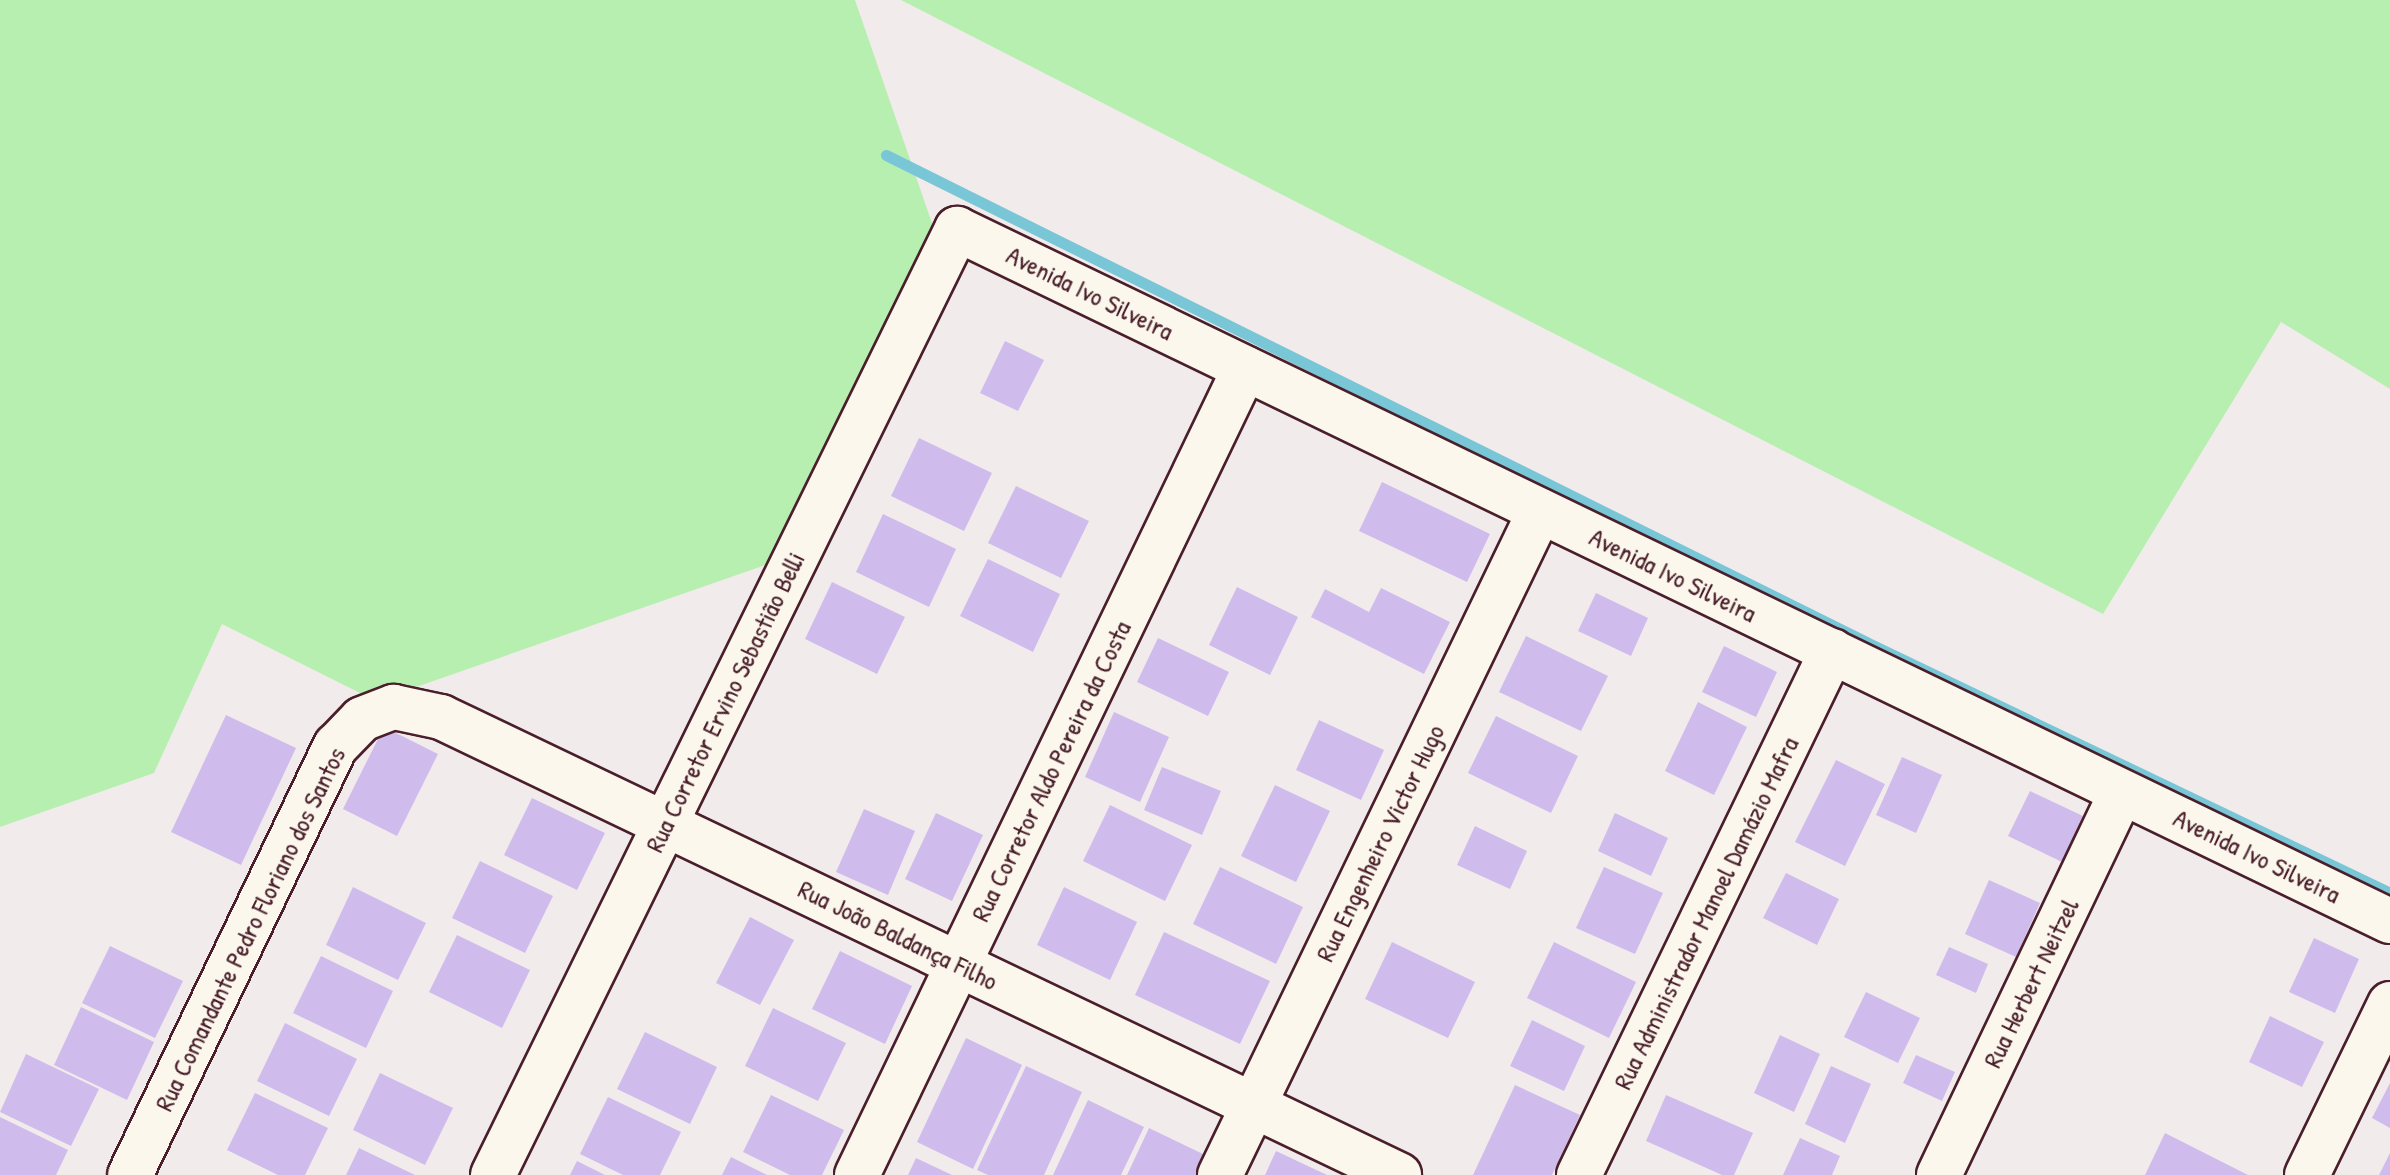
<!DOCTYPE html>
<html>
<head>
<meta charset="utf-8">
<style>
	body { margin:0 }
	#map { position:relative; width:2390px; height:1175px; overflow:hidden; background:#f2ebec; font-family:"Patrick Hand",sans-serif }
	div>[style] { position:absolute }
	.green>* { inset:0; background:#b7efb1 }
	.stream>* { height:11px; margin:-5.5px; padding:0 5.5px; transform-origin:5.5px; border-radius:5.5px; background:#78c6d6 }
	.building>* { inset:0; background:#d0bcec }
	.roads { filter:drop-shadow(2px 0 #4a1f2b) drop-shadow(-2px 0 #4a1f2b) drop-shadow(0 2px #4a1f2b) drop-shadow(0 -2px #4a1f2b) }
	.street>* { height:44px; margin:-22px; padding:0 22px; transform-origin:22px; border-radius:22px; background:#fbf7ec }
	span { translate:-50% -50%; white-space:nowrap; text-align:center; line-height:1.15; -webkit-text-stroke:6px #fbf7ec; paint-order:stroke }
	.street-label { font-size:26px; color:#4a1f2b }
</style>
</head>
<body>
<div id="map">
	<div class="green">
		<div style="clip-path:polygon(0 0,855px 0,934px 229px,768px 564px,376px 701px,222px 624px,154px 773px,0 827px)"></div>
		<div style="clip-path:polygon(901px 0,2390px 0,2390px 389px,2281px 322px,2103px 614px)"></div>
	</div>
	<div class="stream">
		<div style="left:886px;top:155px;width:1094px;rotate:26.42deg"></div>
		<div style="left:1866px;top:642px;width:581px;rotate:25.59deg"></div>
	</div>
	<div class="building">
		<div style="clip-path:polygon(1005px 341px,1044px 360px,1018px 411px,980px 393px)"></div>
		<div style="clip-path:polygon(919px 438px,992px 473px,964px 531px,891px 496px)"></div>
		<div style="clip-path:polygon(1382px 482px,1490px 534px,1467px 582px,1359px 531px)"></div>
		<div style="clip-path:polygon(1016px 486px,1089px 521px,1061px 578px,988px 543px)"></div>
		<div style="clip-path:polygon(883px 514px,956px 549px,929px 607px,856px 572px)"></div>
		<div style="clip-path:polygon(988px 559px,1060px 594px,1033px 652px,960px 616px)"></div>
		<div style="clip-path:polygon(832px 582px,905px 617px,877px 674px,805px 639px)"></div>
		<div style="clip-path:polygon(1237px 587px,1298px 617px,1270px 675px,1209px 645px)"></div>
		<div style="clip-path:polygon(1381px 588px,1450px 622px,1424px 674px,1311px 617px,1325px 589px,1369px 612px)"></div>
		<div style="clip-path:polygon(1596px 593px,1648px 618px,1631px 656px,1578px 631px)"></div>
		<div style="clip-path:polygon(1526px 636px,1608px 676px,1581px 731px,1499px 692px)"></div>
		<div style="clip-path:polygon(1158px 638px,1229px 672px,1208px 716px,1137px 682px)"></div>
		<div style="clip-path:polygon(1724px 646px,1777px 672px,1756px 717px,1702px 692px)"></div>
		<div style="clip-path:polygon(1698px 702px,1747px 727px,1714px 795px,1665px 771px)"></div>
		<div style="clip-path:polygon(1114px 712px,1169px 737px,1140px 802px,1085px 777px)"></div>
		<div style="clip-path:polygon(226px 715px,296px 748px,241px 865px,171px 832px)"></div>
		<div style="clip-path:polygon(1496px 716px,1578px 756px,1551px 813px,1468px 773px)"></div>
		<div style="clip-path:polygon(1319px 720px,1384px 750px,1361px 800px,1296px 770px)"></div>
		<div style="clip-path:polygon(384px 727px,438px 754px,397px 836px,343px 809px)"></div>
		<div style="clip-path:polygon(1902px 757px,1942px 775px,1916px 833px,1876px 815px)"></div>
		<div style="clip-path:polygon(1836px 760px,1885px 784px,1845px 866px,1795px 842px)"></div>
		<div style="clip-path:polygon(1162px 767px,1221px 791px,1202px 835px,1144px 810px)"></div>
		<div style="clip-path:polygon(1275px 785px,1330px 811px,1296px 882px,1241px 856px)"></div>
		<div style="clip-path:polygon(2030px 791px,2083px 816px,2062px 862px,2008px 836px)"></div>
		<div style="clip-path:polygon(532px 798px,605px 833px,577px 890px,504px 855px)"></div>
		<div style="clip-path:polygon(1110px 805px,1192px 845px,1165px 901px,1083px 861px)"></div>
		<div style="clip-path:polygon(864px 809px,915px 831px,888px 895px,836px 872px)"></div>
		<div style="clip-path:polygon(936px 813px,983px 835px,952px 901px,905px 879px)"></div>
		<div style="clip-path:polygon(1615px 813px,1668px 838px,1651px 876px,1598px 851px)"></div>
		<div style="clip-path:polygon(1475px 826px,1527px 851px,1510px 889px,1457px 865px)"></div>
		<div style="clip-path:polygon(480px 861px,553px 896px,525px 953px,452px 918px)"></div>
		<div style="clip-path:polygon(1220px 867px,1303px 907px,1276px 964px,1193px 924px)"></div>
		<div style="clip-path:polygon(1604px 867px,1663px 893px,1635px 954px,1576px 928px)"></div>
		<div style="clip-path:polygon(1786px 873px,1839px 899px,1817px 945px,1763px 918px)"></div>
		<div style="clip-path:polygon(1989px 880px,2040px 903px,2016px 957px,1965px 934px)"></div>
		<div style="clip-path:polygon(353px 887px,426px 923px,398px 980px,326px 945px)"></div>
		<div style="clip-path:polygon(1064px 887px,1137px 922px,1110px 980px,1037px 945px)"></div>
		<div style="clip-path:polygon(750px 917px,794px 940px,760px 1005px,716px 983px)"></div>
		<div style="clip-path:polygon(1164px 932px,1270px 981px,1240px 1044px,1135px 995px)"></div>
		<div style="clip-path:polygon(457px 935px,530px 970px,502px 1028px,429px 992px)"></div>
		<div style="clip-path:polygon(2314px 938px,2359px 959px,2335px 1013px,2289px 992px)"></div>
		<div style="clip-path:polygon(1392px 942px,1475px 982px,1448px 1038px,1365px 999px)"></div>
		<div style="clip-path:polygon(1554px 942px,1636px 982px,1609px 1038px,1527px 998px)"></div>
		<div style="clip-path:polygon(110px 946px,183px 981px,155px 1038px,82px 1003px)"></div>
		<div style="clip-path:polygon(1949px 947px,1988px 964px,1976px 993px,1936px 975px)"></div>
		<div style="clip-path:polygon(840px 951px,912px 986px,885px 1044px,812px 1009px)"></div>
		<div style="clip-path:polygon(321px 956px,393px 991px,366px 1048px,293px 1013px)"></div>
		<div style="clip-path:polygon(1866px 992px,1920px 1018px,1898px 1063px,1844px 1037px)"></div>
		<div style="clip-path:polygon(81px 1007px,154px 1042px,127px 1100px,54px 1065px)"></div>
		<div style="clip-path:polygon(773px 1008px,846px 1043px,818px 1101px,745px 1066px)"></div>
		<div style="clip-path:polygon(2270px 1016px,2324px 1042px,2302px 1087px,2249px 1062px)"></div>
		<div style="clip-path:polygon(1532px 1020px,1585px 1046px,1564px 1091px,1510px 1066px)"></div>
		<div style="clip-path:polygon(285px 1023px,357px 1059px,329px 1116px,257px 1081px)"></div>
		<div style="clip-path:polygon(645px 1032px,717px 1067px,690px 1124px,617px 1089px)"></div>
		<div style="clip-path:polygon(1780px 1035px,1820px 1054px,1794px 1112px,1754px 1093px)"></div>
		<div style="clip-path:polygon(966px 1038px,1022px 1065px,973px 1169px,917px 1142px)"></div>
		<div style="clip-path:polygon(26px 1054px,99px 1089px,71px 1146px,0 1112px)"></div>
		<div style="clip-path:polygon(1916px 1055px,1955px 1072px,1942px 1101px,1903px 1083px)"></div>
		<div style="clip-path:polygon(1026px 1066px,1082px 1092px,1044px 1175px,988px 1175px,977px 1170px)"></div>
		<div style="clip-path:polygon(1831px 1066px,1871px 1084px,1845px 1143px,1805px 1124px)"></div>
		<div style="clip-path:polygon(380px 1073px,453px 1108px,425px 1165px,353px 1130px)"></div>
		<div style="clip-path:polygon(2390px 1083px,2390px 1128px,2372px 1118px)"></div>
		<div style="clip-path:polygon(1515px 1085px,1580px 1115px,1552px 1175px,1473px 1175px)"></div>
		<div style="clip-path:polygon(255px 1093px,328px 1128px,305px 1175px,278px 1175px,227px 1150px)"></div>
		<div style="clip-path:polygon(771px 1095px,844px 1130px,822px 1175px,790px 1175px,743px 1152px)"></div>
		<div style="clip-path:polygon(1666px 1095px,1753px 1133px,1734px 1175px,1722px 1175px,1646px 1141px)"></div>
		<div style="clip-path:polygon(608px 1097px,681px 1132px,660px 1175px,623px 1175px,580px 1154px)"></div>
		<div style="clip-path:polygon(1088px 1100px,1144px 1127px,1121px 1175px,1053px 1175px)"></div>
		<div style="clip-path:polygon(0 1117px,68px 1150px,56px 1175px,0 1175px)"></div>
		<div style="clip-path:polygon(1149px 1128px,1205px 1155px,1196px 1175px,1127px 1175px)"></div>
		<div style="clip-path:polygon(2165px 1133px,2248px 1175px,2145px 1175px)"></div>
		<div style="clip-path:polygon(1800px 1138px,1840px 1156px,1832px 1175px,1783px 1175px)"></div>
		<div style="clip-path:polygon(359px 1148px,415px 1175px,346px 1175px)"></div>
		<div style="clip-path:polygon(1276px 1151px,1327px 1175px,1265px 1175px)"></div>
		<div style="clip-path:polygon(2390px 1153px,2390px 1175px,2379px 1175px)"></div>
		<div style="clip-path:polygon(731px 1157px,767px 1175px,722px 1175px)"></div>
		<div style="clip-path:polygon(916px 1158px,952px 1175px,908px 1175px)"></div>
		<div style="clip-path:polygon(577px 1161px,605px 1175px,570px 1175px)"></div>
	</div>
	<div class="roads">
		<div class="street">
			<div style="left:130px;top:1175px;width:476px;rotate:-64.4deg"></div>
			<div style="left:336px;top:746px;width:37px;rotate:-46deg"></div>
			<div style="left:362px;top:719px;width:34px;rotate:-21deg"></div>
			<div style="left:394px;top:707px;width:48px;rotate:12deg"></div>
			<div style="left:441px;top:717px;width:1062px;rotate:25.55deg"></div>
			<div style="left:493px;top:1175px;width:1054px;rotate:-63.87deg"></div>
			<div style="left:957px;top:229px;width:1591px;rotate:25.78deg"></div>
			<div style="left:857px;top:1175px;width:895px;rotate:-64.32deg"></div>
			<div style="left:1220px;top:1175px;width:737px;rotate:-64.27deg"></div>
			<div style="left:1579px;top:1175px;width:582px;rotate:-64.23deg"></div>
			<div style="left:1939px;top:1175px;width:424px;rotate:-64.5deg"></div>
			<div style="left:2307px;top:1175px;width:190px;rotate:-64.1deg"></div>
		</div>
	</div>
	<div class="street-label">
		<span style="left:1090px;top:293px;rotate:26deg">Avenida Ivo Silveira</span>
		<span style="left:1673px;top:575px;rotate:26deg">Avenida Ivo Silveira</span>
		<span style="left:725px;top:702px;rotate:-64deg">Rua Corretor Ervino Sebastião Belli</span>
		<span style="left:1051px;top:771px;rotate:-64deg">Rua Corretor Aldo Pereira da Costa</span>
		<span style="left:1380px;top:843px;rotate:-64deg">Rua Engenheiro Victor Hugo</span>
		<span style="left:2257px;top:856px;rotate:26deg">Avenida Ivo Silveira</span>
		<span style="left:1706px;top:913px;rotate:-64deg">Rua Administrador Manoel Damázio Mafra</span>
		<span style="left:250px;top:929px;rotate:-64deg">Rua Comandante Pedro Floriano dos Santos</span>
		<span style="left:898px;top:935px;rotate:26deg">Rua João Baldança Filho</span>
		<span style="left:2031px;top:983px;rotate:-64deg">Rua Herbert Neitzel</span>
	</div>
</div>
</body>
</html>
